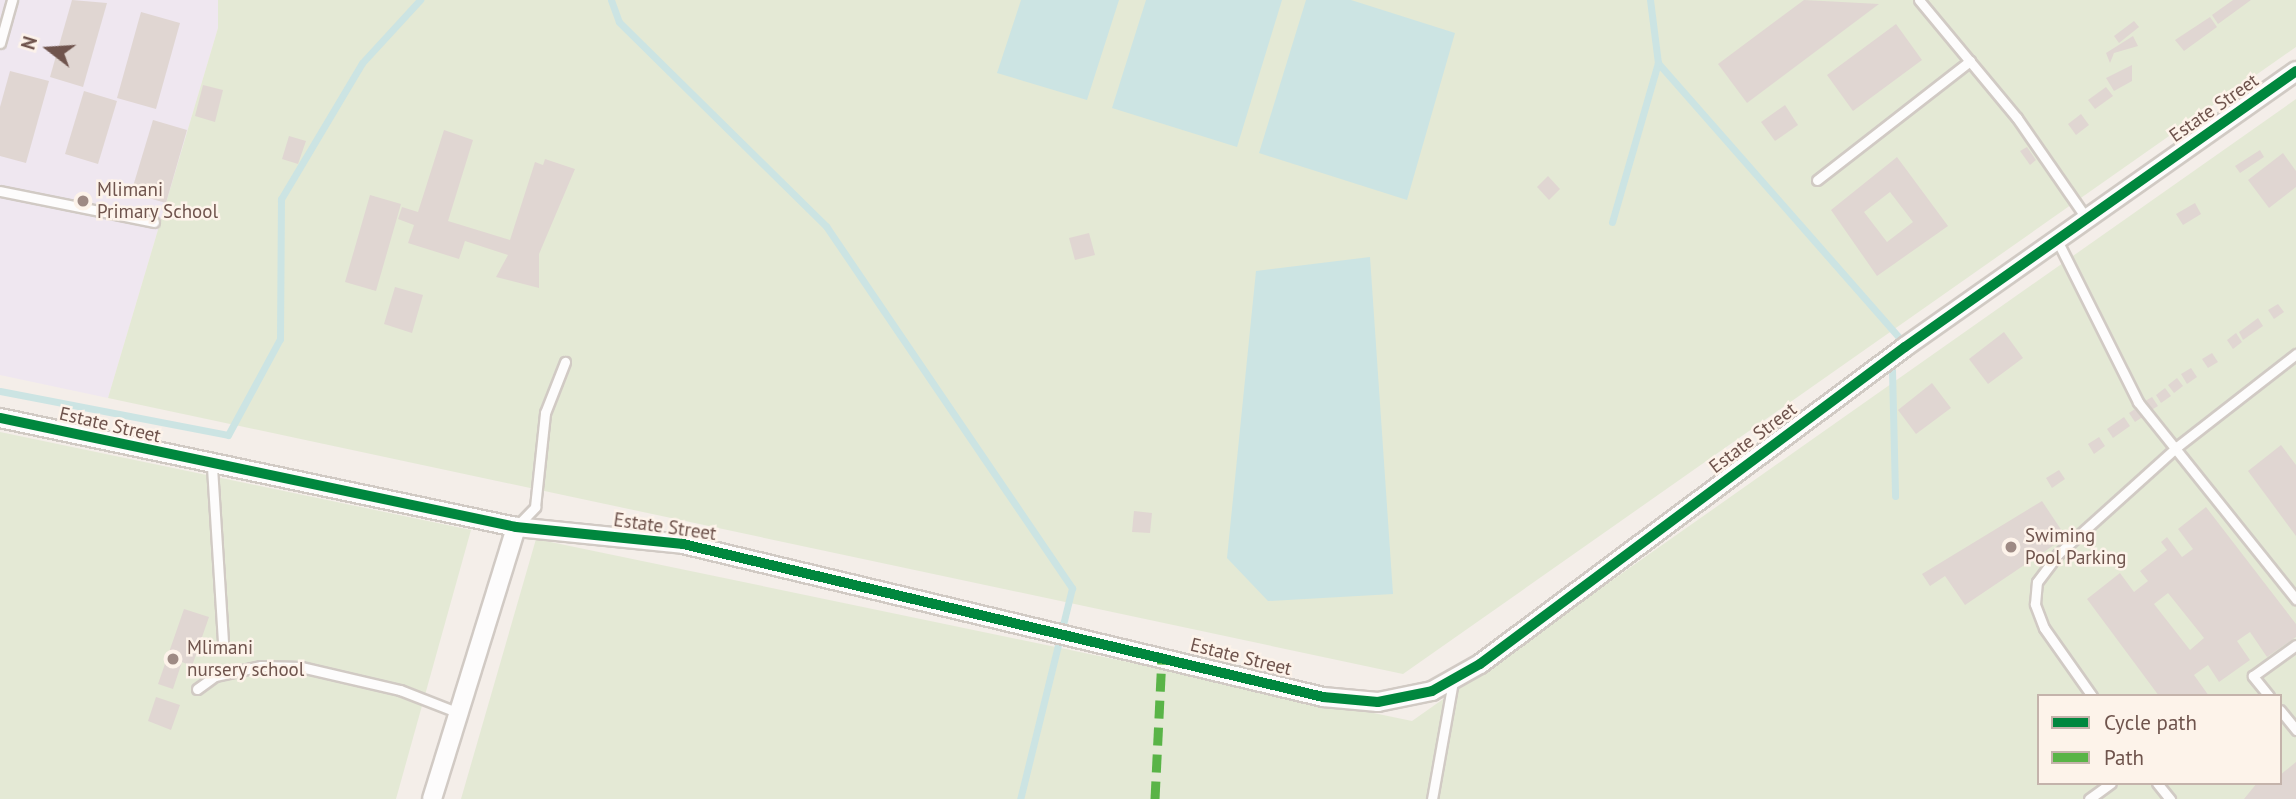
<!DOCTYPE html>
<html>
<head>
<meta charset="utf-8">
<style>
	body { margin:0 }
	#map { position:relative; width:2296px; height:799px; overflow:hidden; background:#f4eee9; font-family:"PT Sans",sans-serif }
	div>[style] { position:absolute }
	.education>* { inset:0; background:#efe7f0 }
	.green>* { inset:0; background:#e4e9d5 }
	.water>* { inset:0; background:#cce4e3 }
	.stream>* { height:7px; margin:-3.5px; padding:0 3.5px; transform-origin:3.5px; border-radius:3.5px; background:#cce4e3 }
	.building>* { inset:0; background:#e0d6d2 }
	.roads { filter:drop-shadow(2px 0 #d1cac4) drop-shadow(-2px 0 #d1cac4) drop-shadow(0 2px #d1cac4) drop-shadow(0 -2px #d1cac4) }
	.service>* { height:9px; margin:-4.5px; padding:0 4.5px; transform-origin:4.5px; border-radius:4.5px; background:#fdfcfc }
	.minor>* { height:18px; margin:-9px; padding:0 9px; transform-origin:9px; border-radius:9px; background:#fdfcfc }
	.quiet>* { height:9px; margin-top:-4.5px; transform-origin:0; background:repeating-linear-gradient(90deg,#59b447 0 18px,transparent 0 27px) }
	.cycleway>* { height:10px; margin:-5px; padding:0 5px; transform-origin:5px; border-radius:5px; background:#00873e }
	.dots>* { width:19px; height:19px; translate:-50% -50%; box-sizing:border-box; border:4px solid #fdf3ea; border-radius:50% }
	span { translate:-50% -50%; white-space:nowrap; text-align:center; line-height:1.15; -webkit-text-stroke:5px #fdf3ea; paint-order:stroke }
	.street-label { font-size:19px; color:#6f544d }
	.poi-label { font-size:19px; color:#6f544d }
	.left { translate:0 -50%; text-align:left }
	.legend { position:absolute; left:2037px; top:694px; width:245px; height:91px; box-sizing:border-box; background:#fdf3ea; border:2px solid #c4b3ab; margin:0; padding:9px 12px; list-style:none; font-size:21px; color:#6f544d }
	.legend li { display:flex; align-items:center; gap:14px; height:35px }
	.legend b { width:35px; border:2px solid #c4b3ab }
	.north { position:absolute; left:14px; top:14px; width:70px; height:70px; -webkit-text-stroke:5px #fdf3ea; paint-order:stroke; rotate:287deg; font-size:19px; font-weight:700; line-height:28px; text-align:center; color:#6f544d }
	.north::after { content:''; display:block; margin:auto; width:24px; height:32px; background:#6f544d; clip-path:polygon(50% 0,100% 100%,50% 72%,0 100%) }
</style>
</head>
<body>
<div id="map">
	<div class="education">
		<div style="clip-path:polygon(0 0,253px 0,218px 28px,108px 398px,0 375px)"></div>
	</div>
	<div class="green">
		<div style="clip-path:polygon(218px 0,2296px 0,2296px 47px,1403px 674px,108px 398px,218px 28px)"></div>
		<div style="clip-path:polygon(evenodd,2296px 99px,2296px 799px,461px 799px,536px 539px,1412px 721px,2296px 99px,2039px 696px,2280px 696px,2280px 783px,2039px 783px,2039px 696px)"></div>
		<div style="clip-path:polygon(0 432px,471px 530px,396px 799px,0 799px)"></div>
	</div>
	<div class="water">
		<div style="clip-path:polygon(1021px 0,1119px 0,1087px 100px,997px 73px)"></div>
		<div style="clip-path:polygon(1146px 0,1282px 0,1237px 147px,1112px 108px)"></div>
		<div style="clip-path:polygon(1306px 0,1351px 0,1455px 33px,1407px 200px,1259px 153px)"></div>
		<div style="clip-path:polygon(1370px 257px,1393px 594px,1268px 601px,1227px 558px,1256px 271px)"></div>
	</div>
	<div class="stream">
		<div style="left:611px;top:0;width:23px;rotate:70deg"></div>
		<div style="left:619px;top:22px;width:291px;rotate:44.6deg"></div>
		<div style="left:826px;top:226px;width:438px;rotate:55.8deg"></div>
		<div style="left:1072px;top:588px;width:217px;rotate:103.8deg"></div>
		<div style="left:1658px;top:63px;width:365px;rotate:48.7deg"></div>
		<div style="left:1612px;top:222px;width:166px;rotate:-73.9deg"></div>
		<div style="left:1658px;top:63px;width:64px;rotate:-97.2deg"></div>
		<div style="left:1892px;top:370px;width:126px;rotate:88.6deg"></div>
		<div style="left:0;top:391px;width:232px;rotate:10.9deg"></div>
		<div style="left:228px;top:435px;width:109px;rotate:-61.6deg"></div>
		<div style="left:280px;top:339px;width:140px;rotate:-89.6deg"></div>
		<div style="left:281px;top:199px;width:158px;rotate:-59.2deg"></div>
		<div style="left:362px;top:63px;width:86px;rotate:-47.4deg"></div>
	</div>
	<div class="building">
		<div style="clip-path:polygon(72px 0,107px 3px,83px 87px,50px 77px)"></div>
		<div style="clip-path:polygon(1804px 0,1879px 4px,1747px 103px,1718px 64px)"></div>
		<div style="clip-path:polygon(2233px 0,2251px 0,2218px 24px,2212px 15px)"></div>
		<div style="clip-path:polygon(141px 12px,180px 23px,156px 109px,117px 98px)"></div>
		<div style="clip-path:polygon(2210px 17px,2217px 27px,2184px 51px,2175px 40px)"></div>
		<div style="clip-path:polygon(2134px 21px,2139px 27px,2119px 43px,2114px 36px)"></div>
		<div style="clip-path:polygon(1896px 24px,1922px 60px,1853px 111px,1827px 75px)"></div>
		<div style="clip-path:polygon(2133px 36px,2138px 46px,2114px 53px,2110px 63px,2106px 53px)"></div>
		<div style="clip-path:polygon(2132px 65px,2132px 81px,2114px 91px,2106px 78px)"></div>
		<div style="clip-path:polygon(10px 71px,49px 81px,26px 163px,0 156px,0 107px)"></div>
		<div style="clip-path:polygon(203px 85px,223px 90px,215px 122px,195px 116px)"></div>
		<div style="clip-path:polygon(2106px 87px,2113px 96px,2095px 109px,2088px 100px)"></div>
		<div style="clip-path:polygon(84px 91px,117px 101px,98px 164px,65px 154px)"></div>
		<div style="clip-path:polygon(1785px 105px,1798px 125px,1775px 141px,1761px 122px)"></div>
		<div style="clip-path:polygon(2081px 114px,2089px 125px,2076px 135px,2068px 124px)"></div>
		<div style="clip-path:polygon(153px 120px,187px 130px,166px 203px,131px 193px)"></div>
		<div style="clip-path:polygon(444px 130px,473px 140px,448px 221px,510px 240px,535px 162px,543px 165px,545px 159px,575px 169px,539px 254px,539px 288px,496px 277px,508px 255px,465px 241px,459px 259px,408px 243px,414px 225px,398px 219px,402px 207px,418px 212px)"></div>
		<div style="clip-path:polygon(289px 136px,306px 141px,298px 164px,282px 159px)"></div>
		<div style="clip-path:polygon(2027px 147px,2036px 160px,2030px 165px,2020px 151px)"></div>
		<div style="clip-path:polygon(2260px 150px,2264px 157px,2240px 173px,2235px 166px)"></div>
		<div style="clip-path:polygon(2283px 153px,2296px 171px,2296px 187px,2269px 208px,2248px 180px)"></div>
		<div style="clip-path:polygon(evenodd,1897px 157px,1948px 226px,1877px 276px,1831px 210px,1897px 157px,1890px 192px,1913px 222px,1887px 242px,1864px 212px,1890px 192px)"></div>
		<div style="clip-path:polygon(1548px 176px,1560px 189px,1549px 200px,1537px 187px)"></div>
		<div style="clip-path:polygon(370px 195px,401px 204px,376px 291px,345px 282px)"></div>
		<div style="clip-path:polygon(2195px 203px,2201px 214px,2183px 225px,2176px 214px)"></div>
		<div style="clip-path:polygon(1089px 233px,1095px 255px,1075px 260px,1069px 238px)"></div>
		<div style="clip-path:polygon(395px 287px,423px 295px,412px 333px,384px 324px)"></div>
		<div style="clip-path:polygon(2278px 304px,2284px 312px,2274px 319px,2268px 310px)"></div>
		<div style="clip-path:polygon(2258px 318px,2263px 326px,2243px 340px,2239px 332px)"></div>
		<div style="clip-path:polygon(2004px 332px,2023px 358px,1988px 384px,1969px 359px)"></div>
		<div style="clip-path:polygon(2236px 333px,2242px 342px,2233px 349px,2227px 340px)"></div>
		<div style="clip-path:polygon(2212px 353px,2218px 362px,2208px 368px,2202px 359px)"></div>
		<div style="clip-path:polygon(2191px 368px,2197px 377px,2187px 384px,2181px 374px)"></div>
		<div style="clip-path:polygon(2177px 378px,2183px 386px,2174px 393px,2168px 385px)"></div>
		<div style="clip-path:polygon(1932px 383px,1951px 408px,1916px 434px,1898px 410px)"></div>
		<div style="clip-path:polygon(2165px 388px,2171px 396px,2161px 403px,2156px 395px)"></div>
		<div style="clip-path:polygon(2152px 397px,2158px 406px,2148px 412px,2142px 403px)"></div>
		<div style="clip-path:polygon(2138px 407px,2144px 416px,2135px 422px,2129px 413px)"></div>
		<div style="clip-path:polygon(2124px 417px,2130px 426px,2113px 438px,2107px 429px)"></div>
		<div style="clip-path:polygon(2099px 437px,2105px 446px,2094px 454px,2088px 444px)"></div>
		<div style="clip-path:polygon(2281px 445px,2296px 465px,2296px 536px,2248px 471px)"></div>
		<div style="clip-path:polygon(2059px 470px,2065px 479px,2052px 488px,2046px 478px)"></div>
		<div style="clip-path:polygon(2042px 501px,2066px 537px,1965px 605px,1945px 576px,1930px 586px,1922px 574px)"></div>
		<div style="clip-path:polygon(evenodd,2206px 507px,2296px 624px,2296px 637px,2267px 657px,2250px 632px,2237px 641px,2250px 660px,2219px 682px,2208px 665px,2194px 675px,2209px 696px,2159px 696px,2087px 599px,2120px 573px,2134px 592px,2148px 581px,2140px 571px,2167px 550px,2161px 542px,2167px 537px,2182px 557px,2193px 549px,2178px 529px,2206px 507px,2168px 593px,2204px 638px,2190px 650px,2154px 604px,2168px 593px)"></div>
		<div style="clip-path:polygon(1134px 511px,1152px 513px,1150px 533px,1132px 532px)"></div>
		<div style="clip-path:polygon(184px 609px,209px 617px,192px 666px,182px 662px,173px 689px,158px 684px)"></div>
		<div style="clip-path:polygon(156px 697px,180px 705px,171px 730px,148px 721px)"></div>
		<div style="clip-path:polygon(2296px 762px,2296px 799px,2244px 799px,2257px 783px,2280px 783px,2280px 775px)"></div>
	</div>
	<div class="roads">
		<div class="service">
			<div style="left:1919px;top:0;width:153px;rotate:50.3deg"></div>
			<div style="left:2017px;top:118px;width:123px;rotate:55.3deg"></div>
			<div style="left:0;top:43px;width:45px;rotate:-74.4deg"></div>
			<div style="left:1817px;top:180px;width:194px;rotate:-37.9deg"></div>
			<div style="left:0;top:191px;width:157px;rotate:11.4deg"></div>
			<div style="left:2057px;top:240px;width:181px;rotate:63.4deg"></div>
			<div style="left:2138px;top:402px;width:253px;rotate:51.3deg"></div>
			<div style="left:212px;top:467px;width:176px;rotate:86.4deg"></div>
			<div style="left:516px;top:527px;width:28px;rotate:-46deg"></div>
			<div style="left:535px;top:507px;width:95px;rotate:-83.9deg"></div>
			<div style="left:545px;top:413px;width:55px;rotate:-68.6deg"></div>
			<div style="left:197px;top:689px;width:22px;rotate:-36deg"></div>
			<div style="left:215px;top:676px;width:47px;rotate:-12.3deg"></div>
			<div style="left:261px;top:666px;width:40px;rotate:1.4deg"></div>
			<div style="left:301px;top:667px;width:102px;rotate:13.1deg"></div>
			<div style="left:400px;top:690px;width:63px;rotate:21.3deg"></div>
			<div style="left:2092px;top:696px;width:83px;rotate:-125.2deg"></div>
			<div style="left:2044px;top:628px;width:26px;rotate:-111deg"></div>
			<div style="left:2035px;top:604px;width:22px;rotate:-85deg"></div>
			<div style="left:2037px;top:582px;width:35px;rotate:-53deg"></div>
			<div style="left:2058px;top:554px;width:161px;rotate:-42deg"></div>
			<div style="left:2178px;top:446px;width:150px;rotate:-37.9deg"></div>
			<div style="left:2269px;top:696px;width:26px;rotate:-129deg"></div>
			<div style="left:2253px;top:676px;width:53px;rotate:-35.8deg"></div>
			<div style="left:2280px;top:710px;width:26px;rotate:51deg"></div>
			<div style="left:2157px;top:783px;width:21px;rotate:51deg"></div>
			<div style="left:1432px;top:799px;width:120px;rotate:-79.9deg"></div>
			<div style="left:2089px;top:799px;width:27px;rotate:-36deg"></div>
		</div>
		<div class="minor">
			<div style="left:0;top:418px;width:527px;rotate:11.93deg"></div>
			<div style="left:516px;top:527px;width:168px;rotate:5.8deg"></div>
			<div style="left:683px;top:544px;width:658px;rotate:13.44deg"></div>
			<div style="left:1323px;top:697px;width:55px;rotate:5.2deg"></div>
			<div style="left:1378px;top:702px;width:55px;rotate:-11.5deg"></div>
			<div style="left:1432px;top:691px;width:55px;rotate:-29.4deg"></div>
			<div style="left:1480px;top:664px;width:530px;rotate:-36.72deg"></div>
			<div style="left:1905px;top:347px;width:479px;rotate:-35.2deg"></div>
			<div style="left:432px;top:799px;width:285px;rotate:-72.8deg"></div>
		</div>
	</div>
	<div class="quiet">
		<div style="left:1155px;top:799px;width:144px;rotate:-87.2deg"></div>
	</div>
	<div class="cycleway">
		<div style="left:0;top:418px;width:527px;rotate:11.93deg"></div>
		<div style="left:516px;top:527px;width:168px;rotate:5.8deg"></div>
		<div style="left:683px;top:544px;width:658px;rotate:13.44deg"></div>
		<div style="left:1323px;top:697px;width:55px;rotate:5.2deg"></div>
		<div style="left:1378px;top:702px;width:55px;rotate:-11.5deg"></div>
		<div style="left:1432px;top:691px;width:55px;rotate:-29.4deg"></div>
		<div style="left:1480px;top:664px;width:530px;rotate:-36.72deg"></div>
		<div style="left:1905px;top:347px;width:479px;rotate:-35.2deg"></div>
	</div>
	<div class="dots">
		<div style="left:83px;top:201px;background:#9e8a84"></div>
		<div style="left:2011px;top:547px;background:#9e8a84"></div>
		<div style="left:173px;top:659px;background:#9e8a84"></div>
	</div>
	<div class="street-label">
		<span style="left:2214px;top:108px;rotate:-35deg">Estate Street</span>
		<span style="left:110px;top:425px;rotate:13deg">Estate Street</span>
		<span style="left:1753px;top:438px;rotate:-37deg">Estate Street</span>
		<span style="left:665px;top:527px;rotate:8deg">Estate Street</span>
		<span style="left:1241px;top:657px;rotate:14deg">Estate Street</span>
	</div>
	<div class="poi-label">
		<span class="left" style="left:97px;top:201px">Mlimani<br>Primary School</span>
		<span class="left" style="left:2025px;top:547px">Swiming<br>Pool Parking</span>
		<span class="left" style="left:187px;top:659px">Mlimani<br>nursery school</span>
	</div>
	<ul class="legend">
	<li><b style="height:9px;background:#00873e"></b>Cycle path</li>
	<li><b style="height:9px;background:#59b447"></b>Path</li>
	</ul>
	<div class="north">N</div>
</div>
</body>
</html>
